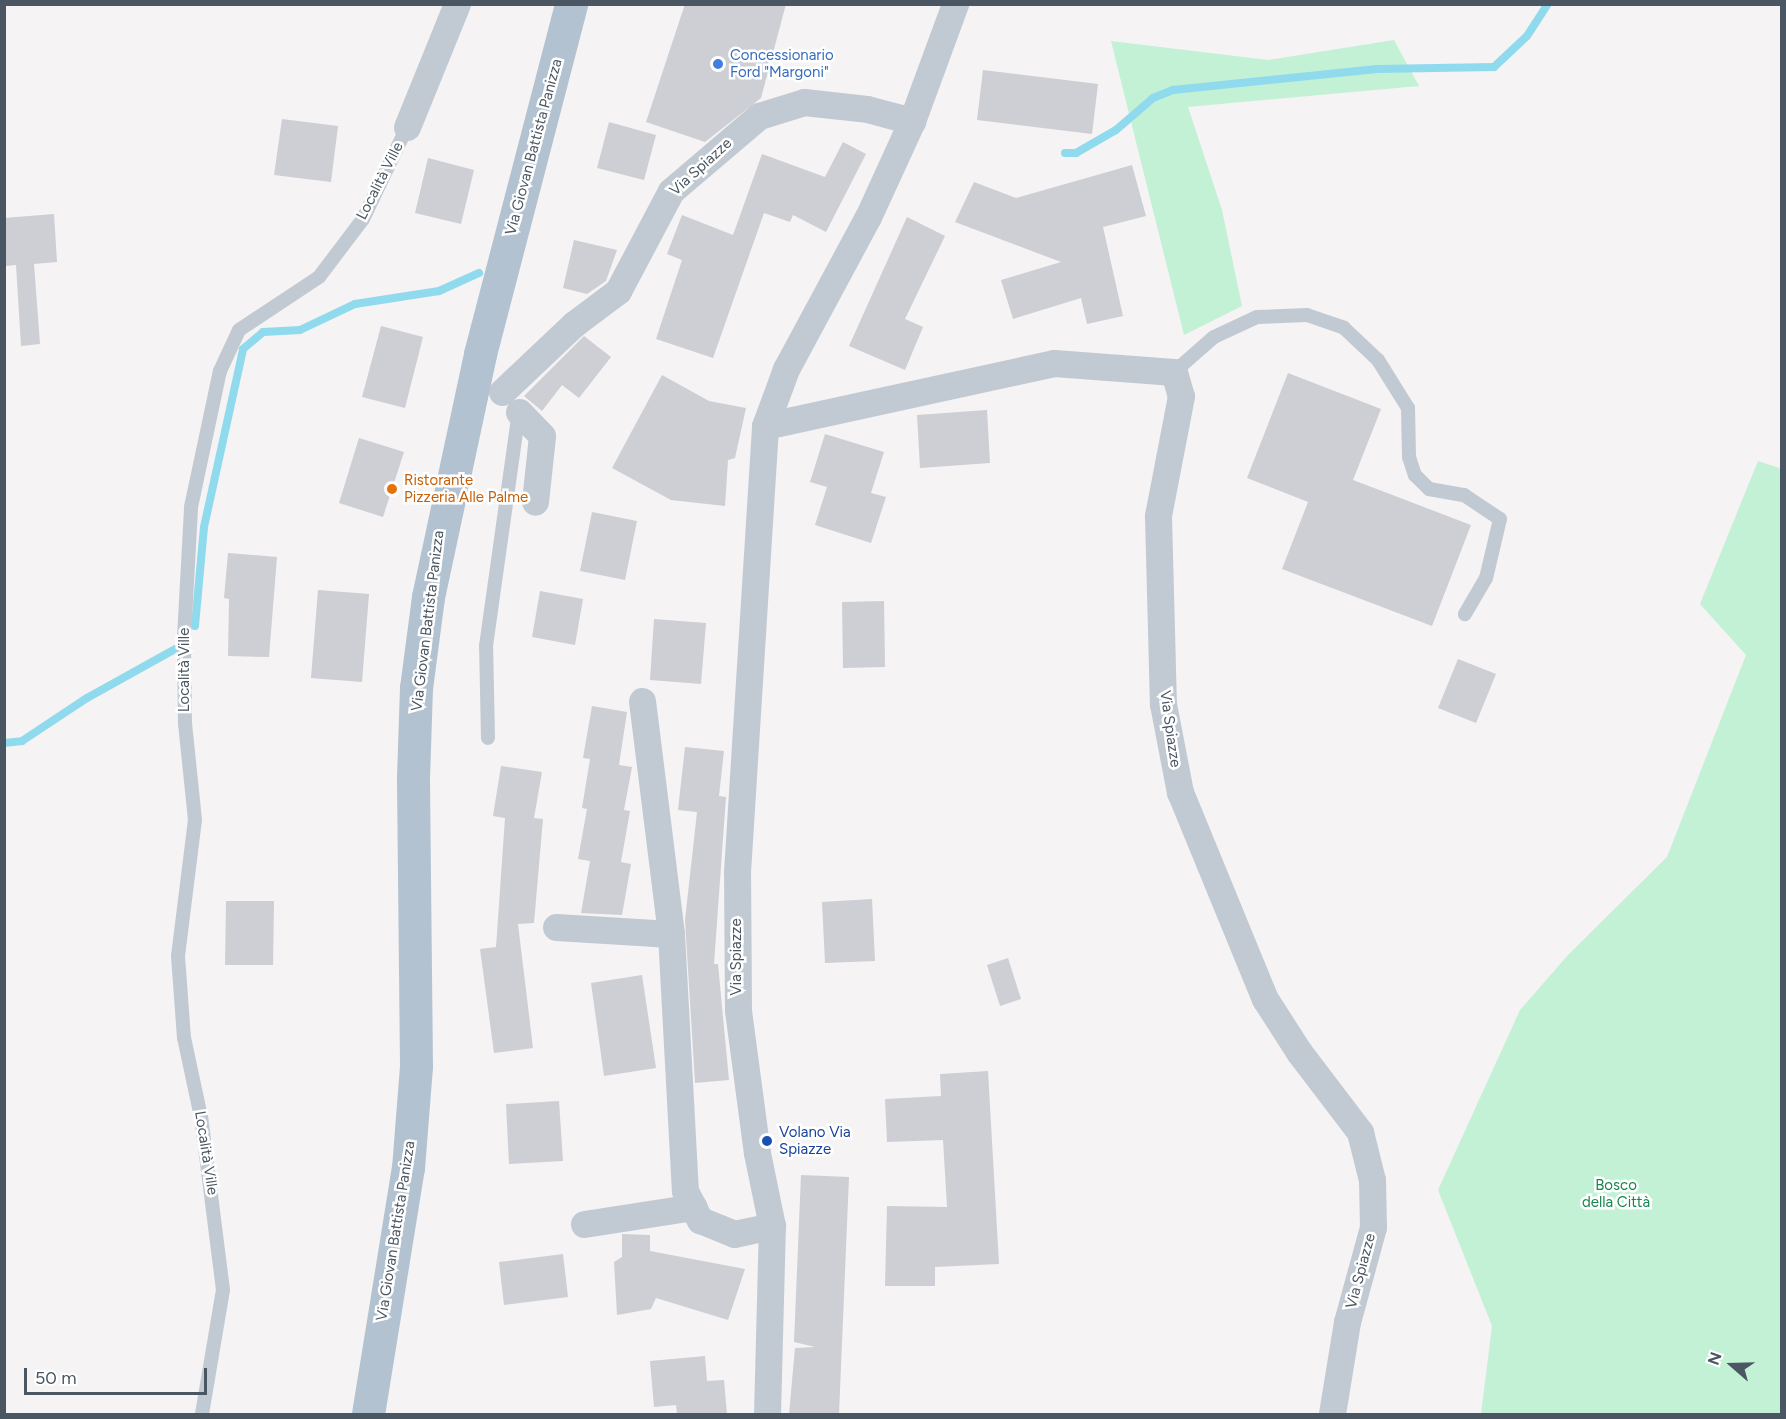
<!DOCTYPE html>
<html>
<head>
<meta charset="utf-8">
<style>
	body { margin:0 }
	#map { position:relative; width:1786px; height:1419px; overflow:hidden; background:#f5f3f3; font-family:Figtree,sans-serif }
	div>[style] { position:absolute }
	.green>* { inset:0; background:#c3f1d5 }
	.stream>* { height:8px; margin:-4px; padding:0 4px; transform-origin:4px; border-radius:4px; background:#90daee }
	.building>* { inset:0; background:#cdcfd5 }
	.lane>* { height:14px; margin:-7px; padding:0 7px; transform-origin:7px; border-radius:7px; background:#c1cad2 }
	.street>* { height:27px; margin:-13.5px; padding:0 13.5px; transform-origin:13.5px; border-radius:13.5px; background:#c1cad2 }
	.primary>* { height:33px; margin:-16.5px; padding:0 16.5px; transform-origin:16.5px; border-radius:16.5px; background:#b3c2d1 }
	.dots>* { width:16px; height:16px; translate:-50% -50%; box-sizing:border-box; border:3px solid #fff; border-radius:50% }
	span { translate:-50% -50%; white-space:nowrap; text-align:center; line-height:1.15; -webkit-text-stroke:5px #fff; paint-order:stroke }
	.shop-label { font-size:15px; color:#366cbe }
	.left { translate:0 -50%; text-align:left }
	.street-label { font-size:15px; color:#4a5661 }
	.food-label { font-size:15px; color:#c56008 }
	.transit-label { font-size:15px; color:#164399 }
	.park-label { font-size:15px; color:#17864f }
	.frame { position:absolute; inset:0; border:6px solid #4a5661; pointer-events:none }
	.north { position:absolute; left:1702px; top:1335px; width:60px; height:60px; -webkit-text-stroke:4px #fff; paint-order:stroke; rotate:290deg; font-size:16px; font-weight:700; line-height:24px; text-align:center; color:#4a5661 }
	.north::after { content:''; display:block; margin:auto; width:21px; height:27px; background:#4a5661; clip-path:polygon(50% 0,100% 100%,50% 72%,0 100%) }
	.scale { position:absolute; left:24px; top:1368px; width:183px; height:27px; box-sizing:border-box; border:3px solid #4a5661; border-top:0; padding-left:8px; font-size:18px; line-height:21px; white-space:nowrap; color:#4a5661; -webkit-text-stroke:4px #fff; paint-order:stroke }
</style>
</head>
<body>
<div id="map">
	<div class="green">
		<div style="clip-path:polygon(1394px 40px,1419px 86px,1188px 107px,1222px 210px,1242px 306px,1184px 335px,1111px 41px,1268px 60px)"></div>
		<div style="clip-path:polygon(1758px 461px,1782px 469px,1781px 1414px,1481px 1414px,1492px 1326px,1438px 1190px,1520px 1010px,1568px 955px,1667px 857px,1746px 655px,1700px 604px)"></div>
	</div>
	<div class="stream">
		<div style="left:1065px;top:153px;width:11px"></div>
		<div style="left:1076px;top:153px;width:46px;rotate:-29.9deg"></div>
		<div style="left:1116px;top:130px;width:49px;rotate:-40.9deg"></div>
		<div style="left:1153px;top:98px;width:22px;rotate:-22deg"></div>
		<div style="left:1173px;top:90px;width:205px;rotate:-5.9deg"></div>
		<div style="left:1377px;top:69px;width:117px;rotate:-1deg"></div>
		<div style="left:1494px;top:67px;width:45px;rotate:-43.2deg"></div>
		<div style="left:1527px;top:36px;width:38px;rotate:-57deg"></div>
		<div style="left:195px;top:626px;width:99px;rotate:-84.8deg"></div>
		<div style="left:204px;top:527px;width:182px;rotate:-77.6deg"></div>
		<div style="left:243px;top:349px;width:26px;rotate:-40deg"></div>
		<div style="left:263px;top:332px;width:37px;rotate:-3deg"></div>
		<div style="left:300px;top:330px;width:61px;rotate:-25.3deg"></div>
		<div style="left:355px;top:304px;width:85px;rotate:-8.8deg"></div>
		<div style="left:439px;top:291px;width:44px;rotate:-24.2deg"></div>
		<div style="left:4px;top:743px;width:18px;rotate:-6deg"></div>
		<div style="left:22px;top:741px;width:78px;rotate:-33.5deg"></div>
		<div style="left:87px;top:698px;width:101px;rotate:-29.1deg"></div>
	</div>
	<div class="building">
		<div style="clip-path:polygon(685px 4px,786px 4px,761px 98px,705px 142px,646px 122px)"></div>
		<div style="clip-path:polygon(983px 70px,1098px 84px,1092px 134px,977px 120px)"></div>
		<div style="clip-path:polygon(282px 119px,338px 126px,331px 182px,274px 175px)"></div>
		<div style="clip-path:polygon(609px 122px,656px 135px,644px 180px,597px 168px)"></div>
		<div style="clip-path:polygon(843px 142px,866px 154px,826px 232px,793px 215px,790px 222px,764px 213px,713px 358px,656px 339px,682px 260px,667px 254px,682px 215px,733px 235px,762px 154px,825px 177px)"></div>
		<div style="clip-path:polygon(428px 158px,474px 170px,461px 224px,415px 213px)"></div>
		<div style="clip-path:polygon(1132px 165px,1146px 216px,1103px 227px,1123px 316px,1087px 324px,1081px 298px,1013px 319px,1001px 280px,1061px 262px,955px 222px,974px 182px,1016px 198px)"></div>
		<div style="clip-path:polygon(54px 214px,57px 262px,34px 264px,40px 344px,21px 346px,16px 265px,6px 266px,4px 218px)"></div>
		<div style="clip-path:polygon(907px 217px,945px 236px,905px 319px,923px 327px,905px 370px,849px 346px)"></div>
		<div style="clip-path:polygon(574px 240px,617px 250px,606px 281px,587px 294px,563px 288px)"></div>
		<div style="clip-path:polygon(381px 326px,423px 337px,405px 408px,362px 397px)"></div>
		<div style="clip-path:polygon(584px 336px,611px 357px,579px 398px,562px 385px,542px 411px,524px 396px)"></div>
		<div style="clip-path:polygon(1288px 373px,1381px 409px,1353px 480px,1471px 525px,1432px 626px,1282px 569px,1308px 502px,1247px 478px)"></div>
		<div style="clip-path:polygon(662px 375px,709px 401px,746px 408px,735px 458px,728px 460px,725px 506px,671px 500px,612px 468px)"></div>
		<div style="clip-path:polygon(987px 410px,990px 463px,920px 468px,917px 415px)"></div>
		<div style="clip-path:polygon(825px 434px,884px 452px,871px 493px,886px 497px,871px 543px,815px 525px,827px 487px,810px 482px)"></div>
		<div style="clip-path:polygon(359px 438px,404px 452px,383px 517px,339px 503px)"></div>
		<div style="clip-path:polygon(592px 512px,637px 521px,625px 580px,580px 571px)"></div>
		<div style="clip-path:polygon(228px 553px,277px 557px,269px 657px,228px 656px,229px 599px,224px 598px)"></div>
		<div style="clip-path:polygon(318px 590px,369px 594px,362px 682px,311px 678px)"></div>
		<div style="clip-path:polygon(540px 591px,583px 599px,575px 645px,532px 637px)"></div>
		<div style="clip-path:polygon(884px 601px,885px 667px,843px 668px,842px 602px)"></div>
		<div style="clip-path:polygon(654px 619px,706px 623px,701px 684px,650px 680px)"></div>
		<div style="clip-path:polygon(1458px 659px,1496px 674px,1476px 723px,1438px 708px)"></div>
		<div style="clip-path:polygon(592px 706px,627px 712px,619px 765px,632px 767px,624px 810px,630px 811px,621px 862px,631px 864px,622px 915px,581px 913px,590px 861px,578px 859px,587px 809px,582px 808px,590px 759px,583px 758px)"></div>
		<div style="clip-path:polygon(685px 747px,724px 751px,719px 796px,726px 797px,714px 964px,718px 964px,729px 1080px,695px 1083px,685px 920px,697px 812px,678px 810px)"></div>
		<div style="clip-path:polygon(501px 766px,542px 772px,534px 818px,543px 819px,534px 923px,518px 924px,533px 1048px,494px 1053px,480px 949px,496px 947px,505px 818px,493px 816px)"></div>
		<div style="clip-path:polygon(872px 899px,875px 961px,825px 963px,822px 902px)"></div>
		<div style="clip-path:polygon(226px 901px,274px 901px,273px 965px,225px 965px)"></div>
		<div style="clip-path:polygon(1008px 958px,1021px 999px,1000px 1006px,987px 965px)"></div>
		<div style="clip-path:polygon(642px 975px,656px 1068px,604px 1076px,591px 983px)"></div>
		<div style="clip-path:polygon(988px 1071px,999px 1264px,935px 1267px,935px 1286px,885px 1286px,887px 1206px,947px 1207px,943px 1140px,887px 1142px,885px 1099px,941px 1096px,940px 1074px)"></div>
		<div style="clip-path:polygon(559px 1101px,563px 1161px,509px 1164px,506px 1104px)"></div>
		<div style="clip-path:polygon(801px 1175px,849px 1177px,839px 1414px,789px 1414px,795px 1348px,815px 1347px,794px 1342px)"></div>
		<div style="clip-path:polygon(622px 1234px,650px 1235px,650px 1251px,745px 1269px,728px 1320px,656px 1298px,651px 1309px,617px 1315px,614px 1262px,622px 1257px)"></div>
		<div style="clip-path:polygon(563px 1254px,568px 1297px,504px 1305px,499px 1262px)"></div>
		<div style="clip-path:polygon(705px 1356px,707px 1381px,724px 1380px,727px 1414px,677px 1414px,676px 1405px,654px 1407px,650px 1361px)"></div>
	</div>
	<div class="lane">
		<div style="left:1174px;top:372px;width:53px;rotate:-41.2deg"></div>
		<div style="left:1214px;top:337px;width:47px;rotate:-24.9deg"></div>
		<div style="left:1257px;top:317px;width:50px;rotate:-2.3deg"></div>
		<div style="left:1307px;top:315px;width:39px;rotate:19deg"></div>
		<div style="left:1344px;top:328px;width:47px;rotate:43.3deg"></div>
		<div style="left:1378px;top:360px;width:57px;rotate:58deg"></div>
		<div style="left:1408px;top:408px;width:49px;rotate:88.8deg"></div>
		<div style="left:1409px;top:457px;width:19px;rotate:72deg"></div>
		<div style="left:1415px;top:475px;width:20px;rotate:45deg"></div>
		<div style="left:1429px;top:489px;width:36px;rotate:10deg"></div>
		<div style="left:1464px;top:495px;width:43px;rotate:33.7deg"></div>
		<div style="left:1500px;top:519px;width:61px;rotate:103.3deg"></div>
		<div style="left:1486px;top:578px;width:42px;rotate:120.3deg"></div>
		<div style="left:488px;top:738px;width:92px;rotate:-91.2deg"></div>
		<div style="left:486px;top:646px;width:236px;rotate:-82deg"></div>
		<div style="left:202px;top:1414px;width:126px;rotate:-80.4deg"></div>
		<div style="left:223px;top:1290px;width:174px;rotate:-97.2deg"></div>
		<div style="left:201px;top:1117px;width:81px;rotate:-102.1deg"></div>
		<div style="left:184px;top:1038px;width:82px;rotate:-94.2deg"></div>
		<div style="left:178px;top:956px;width:137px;rotate:-82.9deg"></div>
		<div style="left:195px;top:820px;width:97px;rotate:-95.9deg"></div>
		<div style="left:185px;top:724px;width:86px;rotate:-90.7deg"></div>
		<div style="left:184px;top:638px;width:131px;rotate:-86.9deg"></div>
		<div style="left:191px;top:507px;width:139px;rotate:-78deg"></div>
		<div style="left:220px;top:371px;width:45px;rotate:-65.1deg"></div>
		<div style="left:239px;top:330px;width:96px;rotate:-33.5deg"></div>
		<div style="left:319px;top:277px;width:73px;rotate:-52.8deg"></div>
		<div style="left:363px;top:219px;width:102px;rotate:-64.4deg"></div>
	</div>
	<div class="street">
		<div style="left:407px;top:127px;width:133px;rotate:-67.9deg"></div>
		<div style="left:502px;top:392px;width:99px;rotate:-43.4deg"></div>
		<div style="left:574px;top:324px;width:55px;rotate:-36.9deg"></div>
		<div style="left:618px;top:291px;width:113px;rotate:-62.1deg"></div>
		<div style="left:671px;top:191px;width:116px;rotate:-40.4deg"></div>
		<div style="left:759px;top:116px;width:47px;rotate:-17.3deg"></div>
		<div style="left:804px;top:102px;width:63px;rotate:6.3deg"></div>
		<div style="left:867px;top:109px;width:47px;rotate:14.9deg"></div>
		<div style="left:519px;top:412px;width:33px;rotate:46deg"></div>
		<div style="left:542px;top:436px;width:66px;rotate:96.1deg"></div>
		<div style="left:765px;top:426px;width:296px;rotate:-12.3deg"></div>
		<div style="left:1054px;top:363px;width:120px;rotate:4.3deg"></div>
		<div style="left:1174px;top:372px;width:25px;rotate:74deg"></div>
		<div style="left:1181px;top:396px;width:122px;rotate:100.9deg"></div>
		<div style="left:1158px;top:516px;width:188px;rotate:88.5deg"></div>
		<div style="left:1163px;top:704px;width:90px;rotate:79.1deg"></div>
		<div style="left:1180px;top:792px;width:224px;rotate:67.7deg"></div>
		<div style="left:1265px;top:999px;width:63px;rotate:57.3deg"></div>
		<div style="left:1299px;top:1052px;width:101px;rotate:52.7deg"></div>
		<div style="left:1360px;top:1132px;width:49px;rotate:76deg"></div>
		<div style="left:1372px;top:1180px;width:47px;rotate:88.8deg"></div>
		<div style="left:1373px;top:1227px;width:98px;rotate:105.3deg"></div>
		<div style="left:1347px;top:1322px;width:93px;rotate:99.3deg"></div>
		<div style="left:642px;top:701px;width:235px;rotate:82.9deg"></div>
		<div style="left:671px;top:934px;width:257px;rotate:86.9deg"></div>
		<div style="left:685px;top:1191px;width:33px;rotate:63deg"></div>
		<div style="left:700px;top:1220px;width:37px;rotate:22deg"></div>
		<div style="left:734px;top:1234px;width:39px;rotate:-12deg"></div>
		<div style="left:556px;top:927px;width:115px;rotate:3.5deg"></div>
		<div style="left:584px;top:1224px;width:111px;rotate:-8.8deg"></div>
		<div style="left:767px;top:1414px;width:188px;rotate:-88.5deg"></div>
		<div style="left:772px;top:1226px;width:75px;rotate:-101.6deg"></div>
		<div style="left:757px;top:1153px;width:144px;rotate:-97.6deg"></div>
		<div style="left:738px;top:1010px;width:138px;rotate:-90.4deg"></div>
		<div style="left:737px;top:872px;width:447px;rotate:-86.4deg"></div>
		<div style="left:765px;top:426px;width:61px;rotate:-69.8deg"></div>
		<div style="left:786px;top:369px;width:173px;rotate:-61.7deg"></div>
		<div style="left:868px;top:217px;width:106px;rotate:-65.4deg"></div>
		<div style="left:912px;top:121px;width:125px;rotate:-69.8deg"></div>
	</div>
	<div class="primary">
		<div style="left:368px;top:1414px;width:249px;rotate:-80.8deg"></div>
		<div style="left:408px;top:1168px;width:102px;rotate:-85.5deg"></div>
		<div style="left:416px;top:1066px;width:288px;rotate:-90.6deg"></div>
		<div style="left:413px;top:778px;width:90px;rotate:-88.1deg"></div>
		<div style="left:416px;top:688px;width:92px;rotate:-82.5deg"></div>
		<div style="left:428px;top:597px;width:249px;rotate:-77.9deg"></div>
		<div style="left:480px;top:354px;width:362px;rotate:-75.4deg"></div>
	</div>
	<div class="dots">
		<div style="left:718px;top:64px;background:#3f7fe0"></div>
		<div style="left:392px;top:489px;background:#e8710a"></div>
		<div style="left:767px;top:1141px;background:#1a4fb4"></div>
	</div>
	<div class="shop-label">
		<span class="left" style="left:730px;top:64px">Concessionario<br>Ford "Margoni"</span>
	</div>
	<div class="street-label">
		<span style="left:534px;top:147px;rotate:-75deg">Via Giovan Battista Panizza</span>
		<span style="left:701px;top:167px;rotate:-42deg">Via Spiazze</span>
		<span style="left:380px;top:181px;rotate:-63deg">Località Ville</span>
		<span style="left:428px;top:621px;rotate:-83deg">Via Giovan Battista Panizza</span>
		<span style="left:185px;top:670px;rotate:-90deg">Località Ville</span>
		<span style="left:1170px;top:729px;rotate:82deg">Via Spiazze</span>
		<span style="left:737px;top:957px;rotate:-90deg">Via Spiazze</span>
		<span style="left:206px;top:1153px;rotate:81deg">Località Ville</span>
		<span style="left:396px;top:1231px;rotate:-81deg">Via Giovan Battista Panizza</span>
		<span style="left:1361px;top:1271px;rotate:-75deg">Via Spiazze</span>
	</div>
	<div class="food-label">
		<span class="left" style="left:404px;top:489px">Ristorante<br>Pizzeria Alle Palme</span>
	</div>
	<div class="transit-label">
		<span class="left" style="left:779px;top:1141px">Volano Via<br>Spiazze</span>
	</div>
	<div class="park-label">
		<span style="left:1616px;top:1194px">Bosco<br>della Città</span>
	</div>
	<div class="frame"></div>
	<div class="north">N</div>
	<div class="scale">50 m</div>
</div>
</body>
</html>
